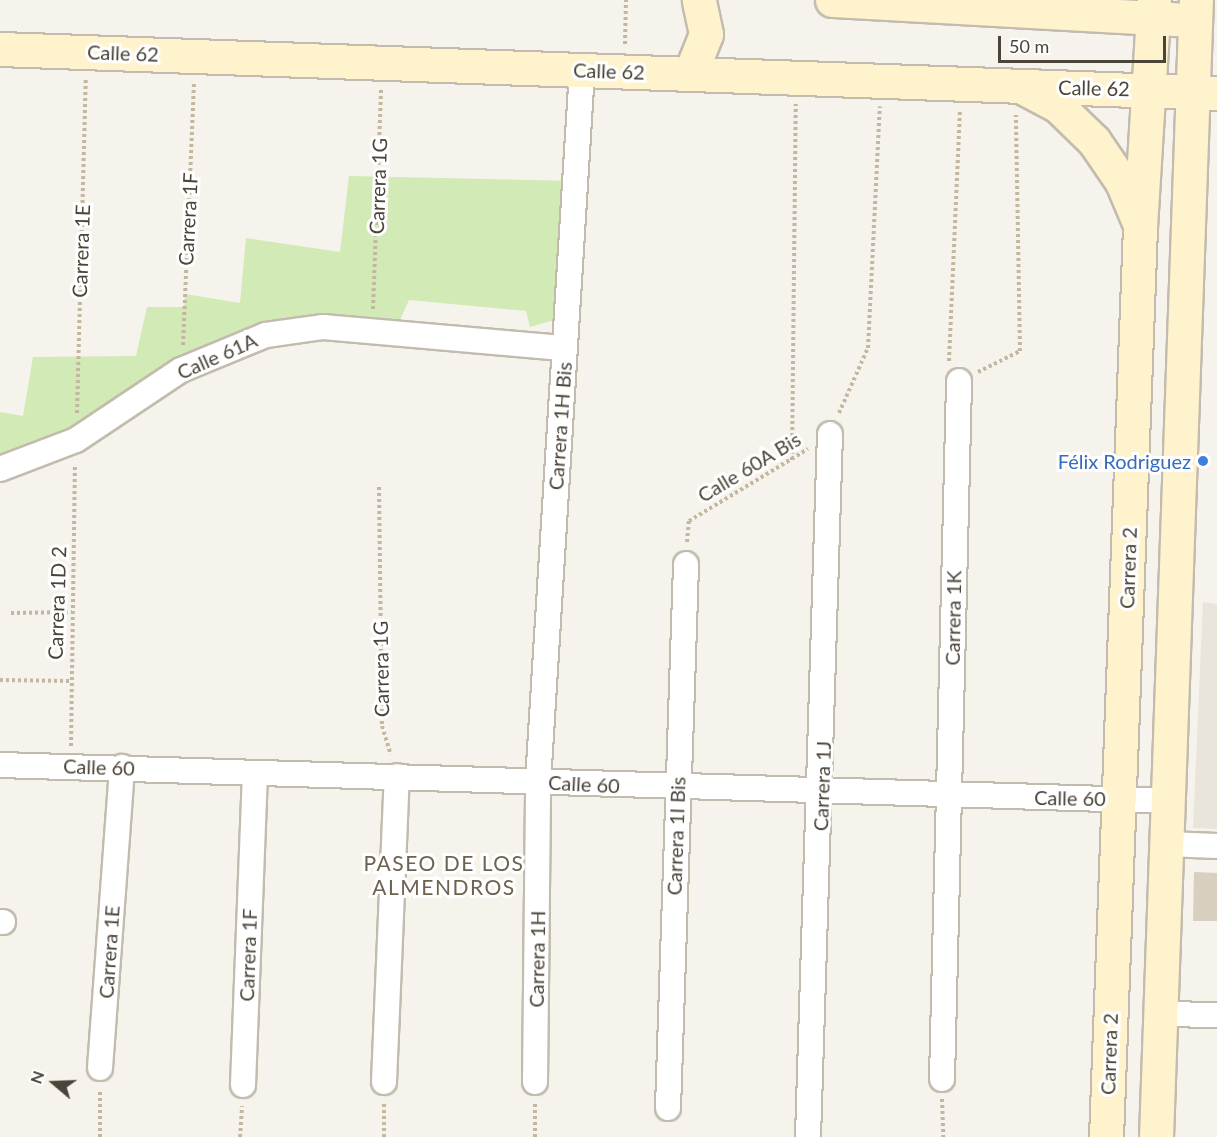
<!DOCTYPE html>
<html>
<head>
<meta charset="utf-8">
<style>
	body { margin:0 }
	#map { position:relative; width:1217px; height:1137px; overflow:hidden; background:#f6f3ec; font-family:Lato,sans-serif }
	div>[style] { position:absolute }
	.residential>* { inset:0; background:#eae5da }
	.green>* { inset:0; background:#d2eab5 }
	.building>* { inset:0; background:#d8cfc1 }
	.path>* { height:4px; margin-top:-2px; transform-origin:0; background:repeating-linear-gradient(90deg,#c4b79f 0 3px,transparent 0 6px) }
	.roads { filter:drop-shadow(2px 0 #c2bbae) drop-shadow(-2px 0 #c2bbae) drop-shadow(0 2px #c2bbae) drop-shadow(0 -2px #c2bbae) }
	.street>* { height:24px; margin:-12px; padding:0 12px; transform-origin:12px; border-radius:12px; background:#fff }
	.secondary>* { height:33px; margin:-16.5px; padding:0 16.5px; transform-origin:16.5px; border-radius:16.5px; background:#fff3cd }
	.dots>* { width:16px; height:16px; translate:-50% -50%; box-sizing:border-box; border:3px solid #fff; border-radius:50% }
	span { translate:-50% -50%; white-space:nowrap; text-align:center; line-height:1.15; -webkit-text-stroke:6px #fff; paint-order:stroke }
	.street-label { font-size:20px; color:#4b4439 }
	.shop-label { font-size:20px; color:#366cbe }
	.right { translate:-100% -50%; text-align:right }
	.neighbourhood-label { font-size:21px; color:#6e6250; letter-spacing:1.5px }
	.north { position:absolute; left:24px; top:1053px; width:60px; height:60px; -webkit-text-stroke:4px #fff; paint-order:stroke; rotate:289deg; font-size:16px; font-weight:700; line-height:24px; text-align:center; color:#4b4439 }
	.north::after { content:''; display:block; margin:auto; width:21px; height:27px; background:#4b4439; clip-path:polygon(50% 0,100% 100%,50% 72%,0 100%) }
	.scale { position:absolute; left:998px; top:36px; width:168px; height:27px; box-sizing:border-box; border:3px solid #4b4439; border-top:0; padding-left:8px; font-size:18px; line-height:21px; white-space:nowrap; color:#4b4439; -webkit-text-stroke:4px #fff; paint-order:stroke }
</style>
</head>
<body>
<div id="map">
	<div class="residential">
		<div style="clip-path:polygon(1203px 602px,1217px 604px,1217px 829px,1193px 828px)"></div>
	</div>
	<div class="green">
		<div style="clip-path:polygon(349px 176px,572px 181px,561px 318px,530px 327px,526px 311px,409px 300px,394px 333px,242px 341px,76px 440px,0 466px,0 412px,23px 416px,33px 357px,136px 356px,147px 307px,184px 307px,185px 294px,240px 303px,246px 238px,340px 252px)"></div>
	</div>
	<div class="building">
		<div style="clip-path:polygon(1194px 872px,1217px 873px,1217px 921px,1193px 921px)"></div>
	</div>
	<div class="path">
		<div style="left:625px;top:44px;width:44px;rotate:-88.7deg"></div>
		<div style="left:373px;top:309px;width:221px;rotate:-87.9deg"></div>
		<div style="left:183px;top:345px;width:262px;rotate:-87.6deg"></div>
		<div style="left:949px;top:361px;width:250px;rotate:-87.5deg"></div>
		<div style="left:978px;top:372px;width:47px;rotate:-26.6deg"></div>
		<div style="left:1020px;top:351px;width:236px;rotate:-91deg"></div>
		<div style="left:77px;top:413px;width:335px;rotate:-88.5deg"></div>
		<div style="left:839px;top:413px;width:71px;rotate:-66deg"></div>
		<div style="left:868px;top:348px;width:242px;rotate:-87.2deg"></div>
		<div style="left:792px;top:460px;width:356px;rotate:-89.4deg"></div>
		<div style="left:379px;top:487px;width:239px;rotate:89.3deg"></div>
		<div style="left:382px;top:726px;width:30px;rotate:73deg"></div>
		<div style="left:687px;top:542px;width:21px;rotate:-85deg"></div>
		<div style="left:689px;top:521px;width:139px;rotate:-31.2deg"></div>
		<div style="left:11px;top:613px;width:61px;rotate:-0.9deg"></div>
		<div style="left:0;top:680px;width:70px;rotate:0.8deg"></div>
		<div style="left:71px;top:746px;width:281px;rotate:-89.2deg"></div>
		<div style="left:942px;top:1099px;width:38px;rotate:88deg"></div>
		<div style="left:100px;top:1137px;width:47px;rotate:-90deg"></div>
		<div style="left:240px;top:1137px;width:31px;rotate:-86deg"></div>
		<div style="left:384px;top:1137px;width:33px;rotate:-90deg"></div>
		<div style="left:535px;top:1137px;width:35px;rotate:-90deg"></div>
	</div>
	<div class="roads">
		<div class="street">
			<div style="left:0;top:469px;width:81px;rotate:-20.9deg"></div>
			<div style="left:76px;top:440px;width:126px;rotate:-33.7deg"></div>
			<div style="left:181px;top:370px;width:92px;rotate:-22.4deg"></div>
			<div style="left:266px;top:335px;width:58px;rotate:-8deg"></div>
			<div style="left:323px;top:327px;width:243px;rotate:5deg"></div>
			<div style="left:0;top:765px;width:1170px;rotate:1.76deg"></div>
			<div style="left:1167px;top:844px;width:50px;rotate:2.3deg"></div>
			<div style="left:0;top:922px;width:3px"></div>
			<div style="left:1161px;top:1014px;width:56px;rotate:1deg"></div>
			<div style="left:100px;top:1068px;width:302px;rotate:-85.8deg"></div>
			<div style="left:942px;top:1079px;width:698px;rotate:-88.6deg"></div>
			<div style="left:384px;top:1082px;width:306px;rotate:-87.6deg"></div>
			<div style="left:535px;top:1082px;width:300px;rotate:-89.4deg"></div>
			<div style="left:538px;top:782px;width:713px;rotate:-86.46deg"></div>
			<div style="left:243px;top:1085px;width:312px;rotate:-87.8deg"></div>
			<div style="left:668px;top:1108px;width:544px;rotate:-88.1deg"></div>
			<div style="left:808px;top:1137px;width:703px;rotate:-88.21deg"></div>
		</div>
		<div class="secondary">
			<div style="left:832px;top:0;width:344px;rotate:3.2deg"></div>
			<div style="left:0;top:49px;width:1218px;rotate:2.07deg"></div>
			<div style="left:690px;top:74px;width:43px;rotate:-68.2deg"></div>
			<div style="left:706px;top:34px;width:35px;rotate:-102deg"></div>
			<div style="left:1024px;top:88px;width:40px;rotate:28deg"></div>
			<div style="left:1059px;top:107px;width:49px;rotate:44.2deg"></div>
			<div style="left:1094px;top:141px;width:50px;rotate:55.7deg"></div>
			<div style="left:1122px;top:182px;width:41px;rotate:67.2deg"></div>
			<div style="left:1106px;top:1137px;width:911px;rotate:-87.86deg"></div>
			<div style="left:1140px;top:227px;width:227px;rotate:-86.5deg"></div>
			<div style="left:1156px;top:1137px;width:1138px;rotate:-87.99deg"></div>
		</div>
	</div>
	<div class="dots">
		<div style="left:1203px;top:461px;background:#3f7fe0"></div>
	</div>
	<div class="street-label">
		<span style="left:123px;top:53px;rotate:2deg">Calle 62</span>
		<span style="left:609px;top:71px;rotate:2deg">Calle 62</span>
		<span style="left:1094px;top:88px;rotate:1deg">Calle 62</span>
		<span style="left:378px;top:186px;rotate:-88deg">Carrera 1G</span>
		<span style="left:188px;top:219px;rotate:-87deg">Carrera 1F</span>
		<span style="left:81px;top:251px;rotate:-88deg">Carrera 1E</span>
		<span style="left:217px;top:356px;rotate:-24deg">Calle 61A</span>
		<span style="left:560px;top:426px;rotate:-86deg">Carrera 1H Bis</span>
		<span style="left:749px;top:467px;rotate:-31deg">Calle 60A Bis</span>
		<span style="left:1128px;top:568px;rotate:-88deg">Carrera 2</span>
		<span style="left:57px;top:603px;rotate:-88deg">Carrera 1D 2</span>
		<span style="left:953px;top:618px;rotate:-89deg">Carrera 1K</span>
		<span style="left:381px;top:669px;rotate:-91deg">Carrera 1G</span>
		<span style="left:99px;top:767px;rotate:2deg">Calle 60</span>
		<span style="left:584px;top:784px;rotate:3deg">Calle 60</span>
		<span style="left:822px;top:786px;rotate:-88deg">Carrera 1J</span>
		<span style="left:1070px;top:798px;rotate:1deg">Calle 60</span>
		<span style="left:676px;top:836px;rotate:-88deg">Carrera 1I Bis</span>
		<span style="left:109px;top:952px;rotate:-86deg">Carrera 1E</span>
		<span style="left:248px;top:955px;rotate:-88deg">Carrera 1F</span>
		<span style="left:537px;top:959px;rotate:-89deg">Carrera 1H</span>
		<span style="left:1109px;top:1054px;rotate:-88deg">Carrera 2</span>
	</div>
	<div class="shop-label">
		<span class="right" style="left:1191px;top:461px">Félix Rodriguez</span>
	</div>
	<div class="neighbourhood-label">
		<span style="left:444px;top:875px">PASEO DE LOS<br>ALMENDROS</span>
	</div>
	<div class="north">N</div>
	<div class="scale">50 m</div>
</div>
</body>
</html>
